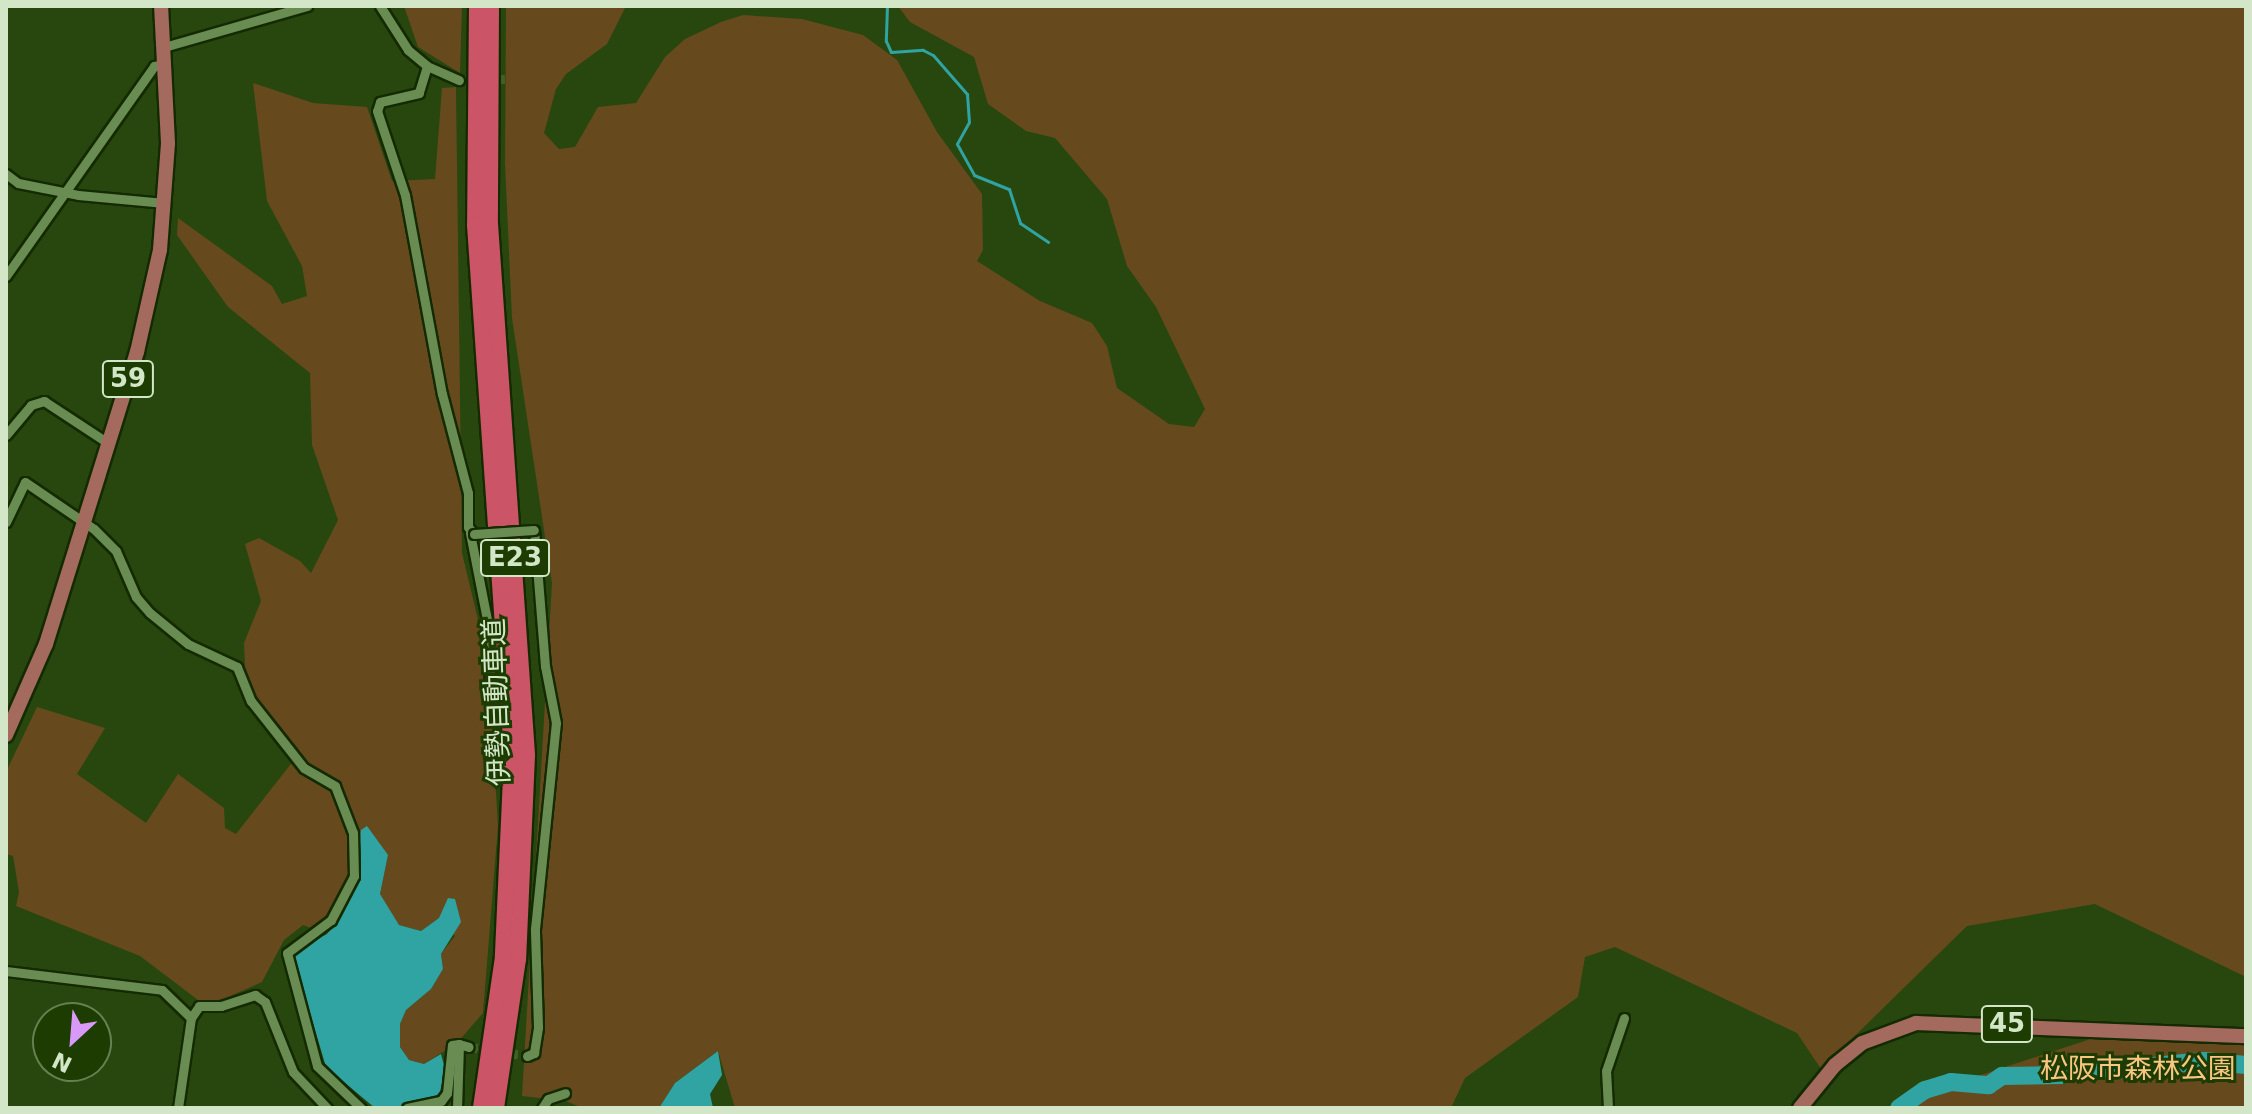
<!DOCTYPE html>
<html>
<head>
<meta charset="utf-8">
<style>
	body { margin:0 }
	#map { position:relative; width:2252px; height:1114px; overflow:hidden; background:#28470e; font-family:"DejaVu Sans","Noto Sans JP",sans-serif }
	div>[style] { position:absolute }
	.green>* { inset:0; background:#66491d }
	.water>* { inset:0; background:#2fa4a3 }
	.stream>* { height:3px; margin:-1.5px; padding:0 1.5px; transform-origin:1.5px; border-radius:1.5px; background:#2fa4a3 }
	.river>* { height:18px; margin:-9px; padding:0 9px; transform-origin:9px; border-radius:9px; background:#2fa4a3 }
	.street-tunnel>* { height:9px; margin-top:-4.5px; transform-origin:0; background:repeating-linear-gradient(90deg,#425f2a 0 9px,transparent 0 13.5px) }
	.roads { filter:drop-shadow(2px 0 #142b01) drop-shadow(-2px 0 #142b01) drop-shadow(0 2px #142b01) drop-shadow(0 -2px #142b01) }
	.street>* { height:9px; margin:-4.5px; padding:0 4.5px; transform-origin:4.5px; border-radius:4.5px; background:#698c53 }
	.primary>* { height:14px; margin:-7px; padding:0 7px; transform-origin:7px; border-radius:7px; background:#a46a5e }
	.highway>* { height:16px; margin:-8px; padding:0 8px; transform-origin:8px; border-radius:8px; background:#cb5466 }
	.bridges { filter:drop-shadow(2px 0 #142b01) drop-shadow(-2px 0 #142b01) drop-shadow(0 2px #142b01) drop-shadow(0 -2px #142b01) }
	.street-bridge>* { height:9px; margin:-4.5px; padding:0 4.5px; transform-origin:4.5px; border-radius:4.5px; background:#698c53 }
	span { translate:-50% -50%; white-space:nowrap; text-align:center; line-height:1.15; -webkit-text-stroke:6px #1d3c01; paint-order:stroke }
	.shield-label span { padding:2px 6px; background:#1d3c01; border:2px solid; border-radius:6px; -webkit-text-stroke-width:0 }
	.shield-label { font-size:26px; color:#d3e7c8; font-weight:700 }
	.street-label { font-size:28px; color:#d3e7c8 }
	.park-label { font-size:28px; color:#f9c681 }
	.frame { position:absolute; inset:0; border:8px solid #d3e7c8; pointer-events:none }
	.north { position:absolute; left:32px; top:1002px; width:80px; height:80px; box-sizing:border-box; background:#1d3c01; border:2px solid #668051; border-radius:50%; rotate:206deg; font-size:22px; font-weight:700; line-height:32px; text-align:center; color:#d3e7c8 }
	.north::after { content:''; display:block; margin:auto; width:28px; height:36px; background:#d99af7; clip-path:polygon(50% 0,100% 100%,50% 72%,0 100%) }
</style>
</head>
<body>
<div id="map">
	<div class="green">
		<div style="clip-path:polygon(404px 6px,462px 6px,460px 73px,418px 47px)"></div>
		<div style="clip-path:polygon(506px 6px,626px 6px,607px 44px,566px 74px,556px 89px,544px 133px,559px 149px,575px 147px,598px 107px,636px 103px,665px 57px,685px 39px,721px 22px,743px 15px,802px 19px,863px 35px,897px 60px,937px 132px,982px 194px,983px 250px,977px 261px,1040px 301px,1092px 323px,1107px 346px,1117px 388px,1169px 424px,1194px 427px,1205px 409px,1156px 307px,1127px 266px,1107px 199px,1055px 138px,1026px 131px,988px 104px,974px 57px,910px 22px,898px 6px,2246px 6px,2246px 977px,2095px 904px,1967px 926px,1821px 1069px,1797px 1033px,1615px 947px,1585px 957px,1578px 997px,1465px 1078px,1451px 1108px,735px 1108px,718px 1051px,675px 1083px,659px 1108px,582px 1108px,566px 1101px,522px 1096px,552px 583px,512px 318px,505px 164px)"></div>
		<div style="clip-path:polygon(253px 83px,313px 103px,367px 107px,392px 181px,435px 179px,442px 88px,456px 87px,462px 553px,488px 661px,498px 826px,483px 1013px,457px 1043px,424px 1064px,409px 1060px,400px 1047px,400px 1024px,406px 1010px,431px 989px,443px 969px,441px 954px,455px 936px,439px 918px,421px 931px,399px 925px,389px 914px,380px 894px,388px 855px,361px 831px,358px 865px,327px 934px,303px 925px,284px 940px,262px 982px,212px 1004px,198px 1000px,140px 956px,16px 906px,19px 892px,13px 856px,6px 854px,6px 772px,37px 707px,105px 728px,77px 774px,146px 823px,178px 774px,224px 808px,225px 828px,236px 834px,294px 760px,246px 687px,244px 643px,261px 601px,245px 544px,259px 538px,300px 561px,311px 573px,338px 520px,312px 445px,310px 373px,228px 307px,177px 235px,178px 218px,272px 286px,282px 304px,307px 296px,302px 266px,267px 201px)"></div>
		<div style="clip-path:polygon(2124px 1028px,2246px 1036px,2246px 1108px,1912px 1108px,1926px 1093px)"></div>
	</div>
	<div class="water">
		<div style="clip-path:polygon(367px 826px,388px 855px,380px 894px,399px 925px,421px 931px,439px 918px,448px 898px,455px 899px,461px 922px,441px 954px,443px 969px,431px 989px,406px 1010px,400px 1024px,400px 1047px,409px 1060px,424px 1064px,441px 1054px,445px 1069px,440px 1092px,434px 1099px,420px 1105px,413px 1100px,402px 1108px,375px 1108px,326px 1067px,292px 952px,327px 934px,337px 921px,358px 865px,361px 830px)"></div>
		<div style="clip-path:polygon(718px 1051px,722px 1075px,710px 1094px,713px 1108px,659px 1108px,675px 1083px)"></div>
	</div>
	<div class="stream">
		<div style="left:887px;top:6px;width:35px;rotate:92deg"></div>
		<div style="left:886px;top:41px;width:12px;rotate:66deg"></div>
		<div style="left:891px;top:52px;width:32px;rotate:-4deg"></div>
		<div style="left:923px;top:50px;width:11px;rotate:27deg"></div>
		<div style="left:933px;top:55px;width:52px;rotate:48.9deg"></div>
		<div style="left:967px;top:94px;width:28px;rotate:86deg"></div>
		<div style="left:969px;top:122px;width:25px;rotate:119deg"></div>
		<div style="left:957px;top:144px;width:35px;rotate:61deg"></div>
		<div style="left:974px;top:175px;width:38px;rotate:22deg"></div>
		<div style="left:1009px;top:189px;width:36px;rotate:72deg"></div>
		<div style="left:1020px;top:223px;width:34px;rotate:34deg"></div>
	</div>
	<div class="river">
		<div style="left:1899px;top:1108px;width:32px;rotate:-35deg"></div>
		<div style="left:1925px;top:1090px;width:27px;rotate:-17deg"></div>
		<div style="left:1951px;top:1082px;width:38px;rotate:5deg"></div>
		<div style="left:1989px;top:1085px;width:16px;rotate:-35deg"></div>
		<div style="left:2002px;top:1076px;width:60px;rotate:-1deg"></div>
		<div style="left:2062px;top:1075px;width:25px;rotate:-29deg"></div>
		<div style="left:2084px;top:1063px;width:31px;rotate:13deg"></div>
		<div style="left:2114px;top:1070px;width:90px;rotate:-5.7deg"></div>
		<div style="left:2204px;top:1061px;width:42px;rotate:5.4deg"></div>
	</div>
	<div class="street-tunnel">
		<div style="left:459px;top:80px;width:46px;rotate:-1.2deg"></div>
		<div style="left:469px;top:1047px;width:59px;rotate:8.8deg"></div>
	</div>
	<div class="roads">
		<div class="street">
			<div style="left:380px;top:6px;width:52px;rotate:57.5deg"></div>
			<div style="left:408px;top:50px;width:25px;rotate:40deg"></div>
			<div style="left:427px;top:66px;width:35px;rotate:24deg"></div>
			<div style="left:164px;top:47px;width:149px;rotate:-16deg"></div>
			<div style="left:427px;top:66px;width:28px;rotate:107deg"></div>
			<div style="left:419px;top:93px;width:40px;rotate:167deg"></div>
			<div style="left:380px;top:102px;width:9px;rotate:108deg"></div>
			<div style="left:377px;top:111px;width:89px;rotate:71.6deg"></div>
			<div style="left:405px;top:195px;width:202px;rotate:79.5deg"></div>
			<div style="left:442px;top:394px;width:102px;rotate:75.3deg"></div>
			<div style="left:468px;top:493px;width:34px;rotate:90deg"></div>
			<div style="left:468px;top:527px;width:9px;rotate:49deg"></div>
			<div style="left:6px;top:174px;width:15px;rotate:37deg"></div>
			<div style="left:18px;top:183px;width:61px;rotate:11.3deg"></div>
			<div style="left:78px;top:195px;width:87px;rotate:5.3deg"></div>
			<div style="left:6px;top:276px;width:257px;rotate:-54.8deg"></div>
			<div style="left:154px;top:66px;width:11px;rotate:-10deg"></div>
			<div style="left:6px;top:435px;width:39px;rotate:-50deg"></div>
			<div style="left:31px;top:405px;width:14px;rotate:-17deg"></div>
			<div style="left:44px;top:401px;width:77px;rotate:33.3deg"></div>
			<div style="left:6px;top:522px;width:44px;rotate:-64.6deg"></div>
			<div style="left:25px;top:482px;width:83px;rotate:34.3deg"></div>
			<div style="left:94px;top:529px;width:31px;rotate:45deg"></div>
			<div style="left:116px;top:551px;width:50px;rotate:66.5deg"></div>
			<div style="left:136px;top:597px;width:21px;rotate:49deg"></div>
			<div style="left:150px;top:613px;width:49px;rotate:39.2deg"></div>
			<div style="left:188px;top:644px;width:54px;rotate:25.1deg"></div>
			<div style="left:237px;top:667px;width:37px;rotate:68deg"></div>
			<div style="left:251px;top:701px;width:85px;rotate:51.7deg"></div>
			<div style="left:304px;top:768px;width:36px;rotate:30deg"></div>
			<div style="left:335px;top:786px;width:50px;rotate:69deg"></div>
			<div style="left:353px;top:833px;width:43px;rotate:88.7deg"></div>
			<div style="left:354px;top:876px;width:50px;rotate:117.6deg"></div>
			<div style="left:331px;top:920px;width:55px;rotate:143.1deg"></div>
			<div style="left:287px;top:953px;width:117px;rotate:75.1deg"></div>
			<div style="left:317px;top:1066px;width:61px;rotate:43.7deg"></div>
			<div style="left:470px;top:533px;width:109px;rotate:78.9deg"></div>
			<div style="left:491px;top:640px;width:57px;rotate:92deg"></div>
			<div style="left:6px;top:971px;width:157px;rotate:6.9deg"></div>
			<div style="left:162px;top:990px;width:40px;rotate:44deg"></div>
			<div style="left:527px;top:1056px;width:8px;rotate:-23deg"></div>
			<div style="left:534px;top:1053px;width:26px;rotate:-81deg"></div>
			<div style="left:538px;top:1027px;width:98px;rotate:-91.8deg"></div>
			<div style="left:535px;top:929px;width:207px;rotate:-84.2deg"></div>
			<div style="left:556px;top:723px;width:58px;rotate:-100.9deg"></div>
			<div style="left:545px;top:666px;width:136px;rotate:-94.6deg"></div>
			<div style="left:178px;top:1108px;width:91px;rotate:-81.8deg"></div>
			<div style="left:191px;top:1018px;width:14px;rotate:-56deg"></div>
			<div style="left:199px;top:1006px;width:22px"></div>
			<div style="left:221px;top:1006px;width:36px;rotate:-18deg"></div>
			<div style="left:255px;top:995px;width:12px;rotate:35deg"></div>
			<div style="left:265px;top:1002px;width:75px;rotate:68.2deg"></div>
			<div style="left:293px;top:1072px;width:50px;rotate:46.6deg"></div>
			<div style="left:407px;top:1108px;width:35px;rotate:-12deg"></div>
			<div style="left:441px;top:1101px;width:10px;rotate:-53deg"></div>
			<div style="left:447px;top:1093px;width:48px;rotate:-84.1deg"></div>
			<div style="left:452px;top:1045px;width:7px;rotate:-8deg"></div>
			<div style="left:457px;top:1108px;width:64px;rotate:-88.2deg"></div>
			<div style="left:459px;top:1044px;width:10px;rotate:17deg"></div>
			<div style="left:542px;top:1108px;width:11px;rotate:-56deg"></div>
			<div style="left:548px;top:1099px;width:18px;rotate:-19deg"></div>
			<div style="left:1608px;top:1108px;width:37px;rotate:-93deg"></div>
			<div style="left:1606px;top:1071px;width:56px;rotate:-71.2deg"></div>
		</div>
		<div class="primary">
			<div style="left:6px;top:735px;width:99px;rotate:-66.3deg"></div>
			<div style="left:46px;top:644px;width:306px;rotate:-72.7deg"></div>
			<div style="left:137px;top:352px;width:105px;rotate:-77.3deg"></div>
			<div style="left:160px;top:250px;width:107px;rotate:-85.7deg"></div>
			<div style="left:168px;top:143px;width:137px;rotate:-92.9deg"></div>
			<div style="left:1800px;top:1108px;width:55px;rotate:-50.9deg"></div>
			<div style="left:1835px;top:1065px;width:35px;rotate:-39deg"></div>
			<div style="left:1862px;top:1043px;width:58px;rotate:-20.3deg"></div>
			<div style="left:1916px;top:1023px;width:330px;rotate:2.3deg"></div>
		</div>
		<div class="highway">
			<div style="left:477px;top:6px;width:219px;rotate:90.5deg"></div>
			<div style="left:475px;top:225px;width:531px;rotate:86.01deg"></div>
			<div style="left:512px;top:755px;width:202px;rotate:92.6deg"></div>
			<div style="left:503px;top:957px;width:153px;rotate:98.3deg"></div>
			<div style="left:491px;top:6px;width:218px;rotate:90.3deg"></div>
			<div style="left:490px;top:224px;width:532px;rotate:86.01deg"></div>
			<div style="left:527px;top:755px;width:204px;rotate:92.5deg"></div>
			<div style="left:518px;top:959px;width:151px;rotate:98.4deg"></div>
		</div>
	</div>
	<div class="bridges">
		<div class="street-bridge">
			<div style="left:474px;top:534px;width:60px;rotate:-3.8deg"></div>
		</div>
	</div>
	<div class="shield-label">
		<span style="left:128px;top:379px">59</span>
		<span style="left:515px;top:558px">E23</span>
		<span style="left:2007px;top:1024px">45</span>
	</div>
	<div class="street-label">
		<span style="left:497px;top:702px;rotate:-92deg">伊勢自動車道</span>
	</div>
	<div class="park-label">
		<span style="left:2138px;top:1069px">松阪市森林公園</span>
	</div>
	<div class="frame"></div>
	<div class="north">N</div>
</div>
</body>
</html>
